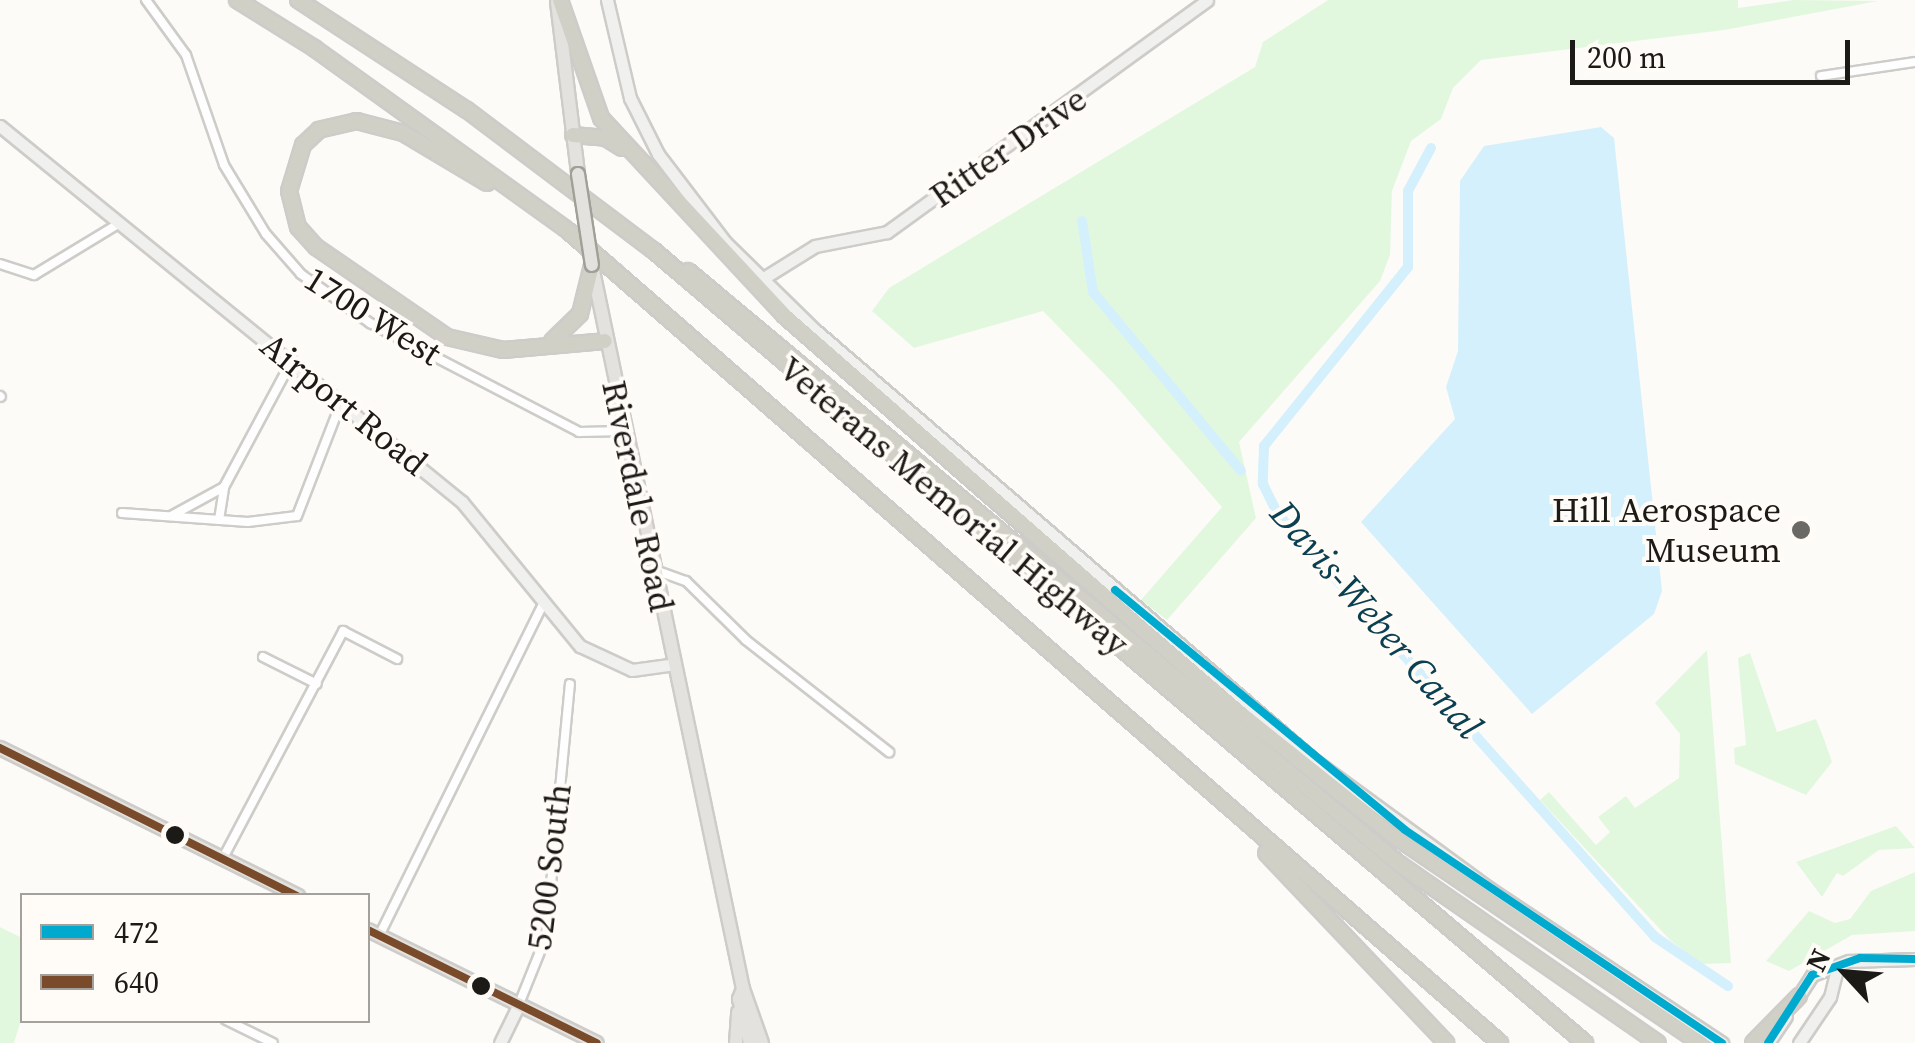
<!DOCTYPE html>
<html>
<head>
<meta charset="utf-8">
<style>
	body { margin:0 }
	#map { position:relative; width:1915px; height:1043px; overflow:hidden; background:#fdfbf8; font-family:"Source Serif 4",serif }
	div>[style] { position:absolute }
	.green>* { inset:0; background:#e2f8de }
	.water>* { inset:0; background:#d4f0fc }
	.canal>* { height:10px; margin:-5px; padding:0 5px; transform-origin:5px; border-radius:5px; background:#d4f0fc }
	.roads { filter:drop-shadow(2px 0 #ceccc9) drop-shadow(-2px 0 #ceccc9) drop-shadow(0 2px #ceccc9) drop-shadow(0 -2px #ceccc9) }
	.street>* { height:8px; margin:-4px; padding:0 4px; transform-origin:4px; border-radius:4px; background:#fffefe }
	.secondary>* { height:11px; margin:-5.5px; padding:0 5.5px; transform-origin:5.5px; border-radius:5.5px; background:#f0f0ee }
	.primary>* { height:12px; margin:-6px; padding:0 6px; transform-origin:6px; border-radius:6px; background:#e3e2de }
	.highway>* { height:14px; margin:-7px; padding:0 7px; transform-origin:7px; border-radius:7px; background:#d0d0c7 }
	.bridges { filter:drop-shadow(2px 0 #a1a096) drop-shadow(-2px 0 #a1a096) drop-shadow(0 2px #a1a096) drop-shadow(0 -2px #a1a096) }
	.primary-bridge>* { height:12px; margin:-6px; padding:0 6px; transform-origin:6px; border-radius:6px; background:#e3e2de }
	.bus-1>* { height:8px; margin:-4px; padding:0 4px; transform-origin:4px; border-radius:4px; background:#00a9ce }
	.bus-2>* { height:8px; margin:-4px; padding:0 4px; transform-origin:4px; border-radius:4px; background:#7a4b2a }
	.dots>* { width:28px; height:28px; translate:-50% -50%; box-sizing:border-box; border:5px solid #fffbf6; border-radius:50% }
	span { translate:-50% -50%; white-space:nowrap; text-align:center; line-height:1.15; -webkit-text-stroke:8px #fffbf6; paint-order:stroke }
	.street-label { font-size:35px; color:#1c1a17 }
	.poi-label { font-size:35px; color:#1c1a17 }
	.right { translate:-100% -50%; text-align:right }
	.water-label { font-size:38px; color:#0a4051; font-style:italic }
	.legend { position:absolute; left:20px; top:893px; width:350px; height:130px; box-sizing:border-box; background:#fffbf6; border:2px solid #a4a19d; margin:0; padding:12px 18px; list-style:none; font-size:30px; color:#1c1a17 }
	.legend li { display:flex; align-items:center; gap:20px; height:50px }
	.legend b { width:50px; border:2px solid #a4a19d }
	.north { position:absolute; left:1795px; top:923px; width:100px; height:100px; -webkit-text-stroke:8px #fffbf6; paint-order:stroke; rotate:296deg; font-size:28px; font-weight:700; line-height:40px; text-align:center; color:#1c1a17 }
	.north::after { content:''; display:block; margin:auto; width:35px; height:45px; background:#1c1a17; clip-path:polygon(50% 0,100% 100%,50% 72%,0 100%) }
	.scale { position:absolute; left:1570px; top:40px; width:280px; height:45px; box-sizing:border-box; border:5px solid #1c1a17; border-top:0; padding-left:12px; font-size:30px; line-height:35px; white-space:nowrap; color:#1c1a17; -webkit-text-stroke:8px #fffbf6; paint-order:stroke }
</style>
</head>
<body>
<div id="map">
	<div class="green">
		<div style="clip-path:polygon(1328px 0,1738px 0,1738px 8px,1793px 0,1878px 1px,1724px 30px,1481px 60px,1453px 88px,1441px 119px,1411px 141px,1392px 191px,1390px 255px,1380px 281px,1239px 442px,1256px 518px,1167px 620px,1141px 600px,1222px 507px,1115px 385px,1043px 311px,914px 348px,872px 311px,889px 288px,1255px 67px,1263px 42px)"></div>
		<div style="clip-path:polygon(1707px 650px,1731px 963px,1702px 964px,1670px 940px,1540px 800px,1549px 792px,1596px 845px,1610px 832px,1598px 817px,1626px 796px,1635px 808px,1679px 778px,1680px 734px,1655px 703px)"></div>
		<div style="clip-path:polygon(1750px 653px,1777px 732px,1816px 719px,1824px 739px,1832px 762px,1806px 795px,1735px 764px,1734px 748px,1746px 745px,1738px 658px)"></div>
		<div style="clip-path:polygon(1896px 826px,1915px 848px,1879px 850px,1843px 876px,1837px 873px,1822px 897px,1796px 862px)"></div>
		<div style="clip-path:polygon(1915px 872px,1915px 931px,1852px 935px,1789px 971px,1766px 961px,1809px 911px,1835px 923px,1850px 919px,1871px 891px)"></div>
		<div style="clip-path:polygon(0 927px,22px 938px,22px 1017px,14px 1043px,0 1043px)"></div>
	</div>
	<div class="water">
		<div style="clip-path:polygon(1601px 127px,1614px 138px,1662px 591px,1654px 614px,1532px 714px,1361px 522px,1455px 419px,1446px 387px,1458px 351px,1460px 181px,1484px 146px)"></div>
	</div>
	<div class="canal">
		<div style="left:1431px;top:148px;width:49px;rotate:118.1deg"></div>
		<div style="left:1408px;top:191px;width:76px;rotate:90deg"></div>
		<div style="left:1408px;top:267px;width:230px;rotate:128.8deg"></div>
		<div style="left:1264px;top:446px;width:38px;rotate:92deg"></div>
		<div style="left:1263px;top:484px;width:32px;rotate:64deg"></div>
		<div style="left:1277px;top:513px;width:568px;rotate:48.28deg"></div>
		<div style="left:1655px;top:937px;width:88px;rotate:33.9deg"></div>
		<div style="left:1082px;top:221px;width:72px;rotate:81.2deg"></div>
		<div style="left:1093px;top:292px;width:232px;rotate:50.4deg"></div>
	</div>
	<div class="roads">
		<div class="street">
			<div style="left:146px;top:0;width:68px;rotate:54deg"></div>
			<div style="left:186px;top:55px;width:116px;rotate:70.9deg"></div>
			<div style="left:224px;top:165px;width:81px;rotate:58.7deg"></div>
			<div style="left:266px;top:234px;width:53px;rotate:48.8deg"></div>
			<div style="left:301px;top:274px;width:85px;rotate:35.4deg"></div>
			<div style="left:370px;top:323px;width:236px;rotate:27.5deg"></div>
			<div style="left:579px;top:432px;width:45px;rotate:-1.3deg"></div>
			<div style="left:1821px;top:76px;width:95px;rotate:-8.5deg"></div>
			<div style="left:0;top:264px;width:36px;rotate:18deg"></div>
			<div style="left:34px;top:275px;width:100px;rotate:-31.2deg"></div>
			<div style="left:0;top:396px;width:1px;rotate:45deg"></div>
			<div style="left:122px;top:513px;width:126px;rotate:4.1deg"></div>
			<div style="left:248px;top:522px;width:49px;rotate:-7deg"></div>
			<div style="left:297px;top:516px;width:124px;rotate:-68.8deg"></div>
			<div style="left:171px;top:516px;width:60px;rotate:-28.7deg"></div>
			<div style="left:224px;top:487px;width:144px;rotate:-61.8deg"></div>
			<div style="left:219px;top:520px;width:33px;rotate:-81deg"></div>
			<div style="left:655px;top:570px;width:33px;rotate:20deg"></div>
			<div style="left:686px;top:581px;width:84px;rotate:44.5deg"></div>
			<div style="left:746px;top:640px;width:182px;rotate:38.1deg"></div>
			<div style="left:263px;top:657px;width:60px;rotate:26.6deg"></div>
			<div style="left:223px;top:858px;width:257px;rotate:-62.1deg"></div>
			<div style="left:343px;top:631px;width:61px;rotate:27.4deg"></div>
			<div style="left:379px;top:936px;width:373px;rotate:-63.7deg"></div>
			<div style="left:519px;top:1004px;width:72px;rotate:-68.1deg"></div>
			<div style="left:546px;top:937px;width:254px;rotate:-84.6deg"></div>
			<div style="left:226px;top:1020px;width:52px;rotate:26.1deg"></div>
		</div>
		<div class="secondary">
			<div style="left:607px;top:0;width:101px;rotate:76.8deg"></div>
			<div style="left:630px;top:98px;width:63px;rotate:63.4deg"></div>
			<div style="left:658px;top:154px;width:111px;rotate:52.7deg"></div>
			<div style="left:725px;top:242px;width:126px;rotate:44.4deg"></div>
			<div style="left:815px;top:330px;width:659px;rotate:40.75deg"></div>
			<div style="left:1314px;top:760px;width:217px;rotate:36.2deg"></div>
			<div style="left:1489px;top:888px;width:280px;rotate:33.6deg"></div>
			<div style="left:0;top:126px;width:596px;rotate:39.14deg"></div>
			<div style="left:462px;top:502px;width:186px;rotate:50.7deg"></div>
			<div style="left:580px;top:646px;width:57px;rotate:24.8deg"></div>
			<div style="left:632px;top:670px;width:43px;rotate:-7.9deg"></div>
			<div style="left:762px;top:279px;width:62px;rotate:-31.9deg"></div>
			<div style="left:815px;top:246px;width:73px;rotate:-11deg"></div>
			<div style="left:887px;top:232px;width:395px;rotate:-35.9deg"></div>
			<div style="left:1796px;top:1000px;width:30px;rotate:-57deg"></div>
			<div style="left:1812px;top:975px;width:40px;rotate:-21deg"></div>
			<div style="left:1849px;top:961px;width:66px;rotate:-1.7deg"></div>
			<div style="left:500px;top:1043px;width:43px;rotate:-64deg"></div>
			<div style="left:1768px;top:1043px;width:32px;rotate:-56deg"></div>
			<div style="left:1799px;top:1043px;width:55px;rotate:-56deg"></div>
			<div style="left:1830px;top:997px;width:32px;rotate:-76deg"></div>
		</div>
		<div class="primary">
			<div style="left:557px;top:2px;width:173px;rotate:83deg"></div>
			<div style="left:592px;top:266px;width:739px;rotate:78.2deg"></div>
			<div style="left:743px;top:989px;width:57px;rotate:70.6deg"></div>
			<div style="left:0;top:748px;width:333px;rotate:26.4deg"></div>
			<div style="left:368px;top:930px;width:255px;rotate:26.3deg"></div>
			<div style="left:743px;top:989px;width:11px;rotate:112deg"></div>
			<div style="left:739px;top:999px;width:45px;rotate:76deg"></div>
			<div style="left:736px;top:1043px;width:31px;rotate:-86deg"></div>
		</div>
		<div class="highway">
			<div style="left:237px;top:0;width:91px;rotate:31.9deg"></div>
			<div style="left:314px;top:48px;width:310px;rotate:35.7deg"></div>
			<div style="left:566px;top:229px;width:1239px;rotate:41.07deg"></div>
			<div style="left:298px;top:0;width:202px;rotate:33.1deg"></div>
			<div style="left:467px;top:110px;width:233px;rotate:37deg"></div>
			<div style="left:653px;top:250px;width:1224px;rotate:40.39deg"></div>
			<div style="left:560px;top:0;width:125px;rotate:70.8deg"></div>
			<div style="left:601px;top:118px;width:270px;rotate:47.1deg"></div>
			<div style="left:785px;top:316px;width:585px;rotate:41.19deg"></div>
			<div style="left:1225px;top:701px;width:215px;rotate:38.6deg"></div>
			<div style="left:1393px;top:835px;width:371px;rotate:34.1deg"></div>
			<div style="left:573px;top:135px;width:33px;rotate:5deg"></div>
			<div style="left:606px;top:138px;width:19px;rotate:32deg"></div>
			<div style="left:487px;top:183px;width:98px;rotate:-149.2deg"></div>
			<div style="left:403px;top:133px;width:48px;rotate:-165.4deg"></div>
			<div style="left:357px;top:121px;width:39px;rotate:167deg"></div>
			<div style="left:319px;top:130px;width:22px;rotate:137deg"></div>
			<div style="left:303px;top:145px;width:48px;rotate:106.9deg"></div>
			<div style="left:289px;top:191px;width:37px;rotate:76deg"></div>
			<div style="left:298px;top:227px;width:27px;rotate:48deg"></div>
			<div style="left:316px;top:247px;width:159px;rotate:34.5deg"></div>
			<div style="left:447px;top:337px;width:57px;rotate:13.1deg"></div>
			<div style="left:503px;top:350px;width:102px;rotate:-5deg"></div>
			<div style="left:688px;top:271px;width:924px;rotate:39.82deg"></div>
			<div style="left:1398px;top:863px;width:316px;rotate:34.7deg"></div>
			<div style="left:552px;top:341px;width:39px;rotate:-44deg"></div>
			<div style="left:580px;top:314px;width:50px;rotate:-76.2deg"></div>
			<div style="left:1266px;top:853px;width:262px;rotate:46.5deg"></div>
			<div style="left:1753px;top:1043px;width:66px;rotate:-45.6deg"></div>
		</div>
	</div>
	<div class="bridges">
		<div class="primary-bridge">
			<div style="left:578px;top:174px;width:92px;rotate:81.3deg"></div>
		</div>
	</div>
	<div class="bus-1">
		<div style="left:1115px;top:590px;width:376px;rotate:39.6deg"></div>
		<div style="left:1405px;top:830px;width:382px;rotate:33.9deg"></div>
		<div style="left:1768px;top:1043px;width:81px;rotate:-57.1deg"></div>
		<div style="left:1812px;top:975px;width:51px;rotate:-19.5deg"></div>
		<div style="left:1860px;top:958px;width:55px;rotate:1deg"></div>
	</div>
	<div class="bus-2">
		<div style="left:0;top:748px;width:332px;rotate:26.5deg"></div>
		<div style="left:368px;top:930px;width:255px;rotate:26.3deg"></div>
	</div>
	<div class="dots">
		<div style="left:1801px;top:530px;background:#6b6966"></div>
		<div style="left:175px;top:835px;background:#1c1a17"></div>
		<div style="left:481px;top:986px;background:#1c1a17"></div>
	</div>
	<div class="street-label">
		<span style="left:1008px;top:147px;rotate:-35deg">Ritter Drive</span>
		<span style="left:373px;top:316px;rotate:32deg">1700 West</span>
		<span style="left:344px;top:404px;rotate:39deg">Airport Road</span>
		<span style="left:638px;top:496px;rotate:78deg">Riverdale Road</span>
		<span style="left:954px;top:506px;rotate:40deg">Veterans Memorial Highway</span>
		<span style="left:549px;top:867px;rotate:-83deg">5200 South</span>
	</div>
	<div class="poi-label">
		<span class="right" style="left:1781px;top:530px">Hill Aerospace<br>Museum</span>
	</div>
	<div class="water-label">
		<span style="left:1376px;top:620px;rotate:49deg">Davis-Weber Canal</span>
	</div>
	<ul class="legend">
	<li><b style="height:12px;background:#00a9ce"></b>472</li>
	<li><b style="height:12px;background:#7a4b2a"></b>640</li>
	</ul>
	<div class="north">N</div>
	<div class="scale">200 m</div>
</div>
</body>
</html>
